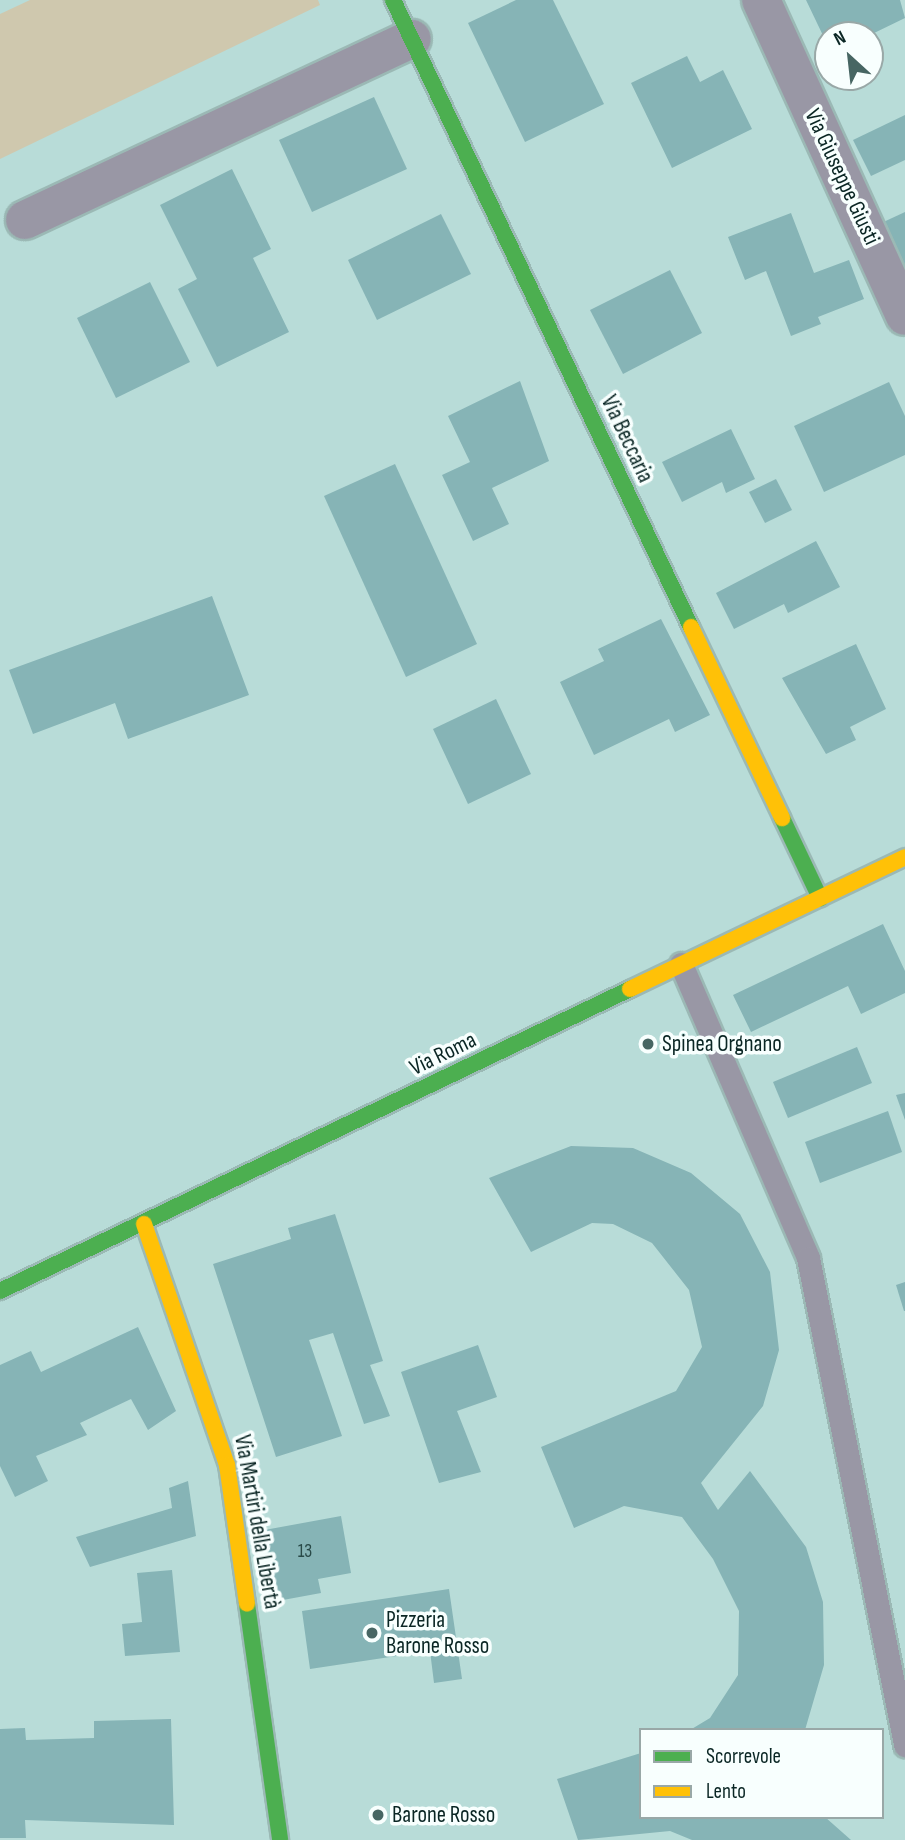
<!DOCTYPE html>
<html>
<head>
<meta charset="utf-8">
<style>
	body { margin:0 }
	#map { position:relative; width:905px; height:1840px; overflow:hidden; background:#b8dcd8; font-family:"Sofia Sans Condensed",sans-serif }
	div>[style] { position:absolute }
	.green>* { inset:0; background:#cfc8ae }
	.building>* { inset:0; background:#86b4b6 }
	.roads { filter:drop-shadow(2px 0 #9bb9b5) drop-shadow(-2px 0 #9bb9b5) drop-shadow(0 2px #9bb9b5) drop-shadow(0 -2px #9bb9b5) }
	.lane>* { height:23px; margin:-11.5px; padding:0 11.5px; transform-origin:11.5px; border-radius:11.5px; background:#9997a5 }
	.street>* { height:38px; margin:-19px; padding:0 19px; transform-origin:19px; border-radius:19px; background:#9997a5 }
	.fast>* { height:16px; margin:-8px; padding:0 8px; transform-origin:8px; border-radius:8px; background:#4caf50 }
	.slow>* { height:16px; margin:-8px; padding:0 8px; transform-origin:8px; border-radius:8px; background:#ffc107 }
	.dots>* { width:19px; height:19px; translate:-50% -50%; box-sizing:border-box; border:4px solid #f8fffe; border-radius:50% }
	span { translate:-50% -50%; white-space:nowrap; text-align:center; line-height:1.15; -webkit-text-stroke:7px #f8fffe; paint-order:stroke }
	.number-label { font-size:19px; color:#294a48 }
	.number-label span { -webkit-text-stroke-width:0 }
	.street-label { font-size:23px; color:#0a2624 }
	.poi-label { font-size:23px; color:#0a2624 }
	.left { translate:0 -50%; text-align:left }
	.legend { position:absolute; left:639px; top:1728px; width:245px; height:91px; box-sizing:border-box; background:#f8fffe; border:2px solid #99a8a7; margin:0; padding:9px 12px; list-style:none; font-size:21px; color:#0a2624 }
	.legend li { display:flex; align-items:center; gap:14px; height:35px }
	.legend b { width:35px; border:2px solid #99a8a7 }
	.north { position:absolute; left:814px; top:21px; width:70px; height:70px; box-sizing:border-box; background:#f8fffe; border:2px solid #99a8a7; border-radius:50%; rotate:333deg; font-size:19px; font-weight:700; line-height:28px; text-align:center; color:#0a2624 }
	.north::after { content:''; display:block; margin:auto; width:24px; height:32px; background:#476663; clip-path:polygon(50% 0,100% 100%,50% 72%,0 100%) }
</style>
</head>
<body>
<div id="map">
	<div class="green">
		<div style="clip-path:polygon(30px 0,318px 0,320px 5px,0 159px,0 14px)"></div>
	</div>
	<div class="building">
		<div style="clip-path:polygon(516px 0,553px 0,604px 104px,525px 142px,468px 23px)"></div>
		<div style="clip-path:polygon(806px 0,900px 0,905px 18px,870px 35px,828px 35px,828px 46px)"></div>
		<div style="clip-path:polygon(687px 56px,700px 82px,723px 70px,752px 129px,672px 168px,631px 83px)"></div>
		<div style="clip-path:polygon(374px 97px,407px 169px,312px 212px,279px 140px)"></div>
		<div style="clip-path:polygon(905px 115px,905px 160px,871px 176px,853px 140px)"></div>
		<div style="clip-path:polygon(232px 169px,271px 249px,253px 258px,289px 332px,217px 367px,178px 289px,197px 279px,160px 205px)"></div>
		<div style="clip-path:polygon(905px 212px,905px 284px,877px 225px)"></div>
		<div style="clip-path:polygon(791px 213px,814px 273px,849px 260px,864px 299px,818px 317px,821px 324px,791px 336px,766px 271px,745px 280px,728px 237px)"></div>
		<div style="clip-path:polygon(441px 214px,471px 274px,377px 320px,348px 260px)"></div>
		<div style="clip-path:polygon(670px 270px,702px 333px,623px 374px,590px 310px)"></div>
		<div style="clip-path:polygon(150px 282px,190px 362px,116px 398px,77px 318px)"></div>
		<div style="clip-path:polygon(520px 381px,549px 461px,492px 488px,509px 524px,473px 541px,442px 475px,470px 462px,448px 416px)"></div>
		<div style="clip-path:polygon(889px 382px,905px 416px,905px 455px,824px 492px,794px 426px)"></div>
		<div style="clip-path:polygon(731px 429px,755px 479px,726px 493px,722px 482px,682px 502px,662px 462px)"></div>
		<div style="clip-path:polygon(395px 464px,477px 644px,406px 677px,324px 496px)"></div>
		<div style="clip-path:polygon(776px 479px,792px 510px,765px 523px,749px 492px)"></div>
		<div style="clip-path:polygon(816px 541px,840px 587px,788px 613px,784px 604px,734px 629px,716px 593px)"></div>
		<div style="clip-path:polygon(212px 596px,249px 695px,128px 739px,115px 703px,33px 734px,9px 670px)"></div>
		<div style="clip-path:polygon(661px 619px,710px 715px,675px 732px,669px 719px,594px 755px,560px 682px,604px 661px,598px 649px)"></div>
		<div style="clip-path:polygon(856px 644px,886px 709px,850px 727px,856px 740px,826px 754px,782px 678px)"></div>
		<div style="clip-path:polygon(496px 699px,531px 774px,468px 804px,433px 729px)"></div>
		<div style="clip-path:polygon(883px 924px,905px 971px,905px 993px,861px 1014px,848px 986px,751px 1032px,733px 995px)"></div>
		<div style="clip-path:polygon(857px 1047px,872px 1083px,788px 1118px,773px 1082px)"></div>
		<div style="clip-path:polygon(905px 1093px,905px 1120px,896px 1095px)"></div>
		<div style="clip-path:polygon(888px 1111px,902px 1152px,820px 1183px,805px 1142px)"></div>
		<div style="clip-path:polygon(571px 1146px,633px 1148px,691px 1173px,740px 1214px,770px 1272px,779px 1350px,763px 1406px,701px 1483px,718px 1510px,750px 1471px,806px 1547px,823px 1602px,824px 1665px,805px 1730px,690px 1730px,710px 1718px,738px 1675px,739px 1611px,713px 1559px,682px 1517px,624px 1506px,574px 1528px,541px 1447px,676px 1391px,702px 1347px,689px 1290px,652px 1243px,613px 1224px,592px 1223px,531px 1252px,489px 1178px)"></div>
		<div style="clip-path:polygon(335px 1214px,383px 1361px,370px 1365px,390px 1416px,364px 1424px,333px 1333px,309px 1340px,342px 1436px,276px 1457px,213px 1264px,291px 1239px,288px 1228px)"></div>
		<div style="clip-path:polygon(905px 1282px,905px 1311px,904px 1311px,896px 1285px)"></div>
		<div style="clip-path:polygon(138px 1327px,176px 1411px,148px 1430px,131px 1399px,80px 1423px,87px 1435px,36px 1456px,48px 1481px,15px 1497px,0 1466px,0 1365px,31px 1351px,41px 1372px)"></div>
		<div style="clip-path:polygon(478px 1345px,497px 1397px,457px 1411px,481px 1472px,439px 1483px,401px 1372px)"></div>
		<div style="clip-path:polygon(188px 1481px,196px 1536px,90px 1567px,76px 1537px,172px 1508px,169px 1488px)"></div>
		<div style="clip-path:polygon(341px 1516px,351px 1573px,318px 1579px,321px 1593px,272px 1602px,259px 1531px)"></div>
		<div style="clip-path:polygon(172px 1570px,180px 1652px,125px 1656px,122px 1624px,142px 1622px,137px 1573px)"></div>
		<div style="clip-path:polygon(449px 1589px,462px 1679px,434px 1683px,430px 1651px,310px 1669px,302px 1611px)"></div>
		<div style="clip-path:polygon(171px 1719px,174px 1825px,25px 1820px,26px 1838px,0 1838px,0 1729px,25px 1728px,26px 1740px,94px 1738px,94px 1721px)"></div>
		<div style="clip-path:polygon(641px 1753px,641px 1817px,825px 1817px,851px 1840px,692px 1840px,670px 1831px,578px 1840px,557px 1779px)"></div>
	</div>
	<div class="roads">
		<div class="lane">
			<div style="left:681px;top:964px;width:320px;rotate:66.6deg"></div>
			<div style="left:808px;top:1258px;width:497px;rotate:78.7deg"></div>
		</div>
		<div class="street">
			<div style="left:761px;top:0;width:347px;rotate:65.5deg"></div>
			<div style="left:25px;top:220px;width:427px;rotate:-25.1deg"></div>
		</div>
		<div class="fast">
			<div style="left:393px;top:0;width:694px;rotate:64.58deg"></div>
			<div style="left:782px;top:818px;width:89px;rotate:64.6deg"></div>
			<div style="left:0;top:1291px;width:699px;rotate:-25.61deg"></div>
			<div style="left:247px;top:1604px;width:238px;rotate:82deg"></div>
		</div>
		<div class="slow">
			<div style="left:691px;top:627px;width:212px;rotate:64.5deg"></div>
			<div style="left:630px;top:989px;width:305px;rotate:-25.6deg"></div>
			<div style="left:144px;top:1224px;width:255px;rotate:71deg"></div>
			<div style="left:227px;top:1465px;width:140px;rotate:81.8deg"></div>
		</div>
	</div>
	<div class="dots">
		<div style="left:648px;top:1044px;background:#476663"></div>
		<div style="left:372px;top:1633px;background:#476663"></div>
		<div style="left:378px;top:1815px;background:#476663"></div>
	</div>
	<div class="number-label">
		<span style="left:305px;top:1552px">13</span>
	</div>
	<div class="street-label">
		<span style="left:842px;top:177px;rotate:65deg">Via Giuseppe Giusti</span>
		<span style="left:627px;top:439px;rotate:65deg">Via Beccaria</span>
		<span style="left:443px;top:1054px;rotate:-26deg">Via Roma</span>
		<span style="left:257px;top:1522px;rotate:80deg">Via Martiri della Libertà</span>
	</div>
	<div class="poi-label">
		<span class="left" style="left:662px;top:1044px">Spinea Orgnano</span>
		<span class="left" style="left:386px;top:1633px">Pizzeria<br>Barone Rosso</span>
		<span class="left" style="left:392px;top:1815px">Barone Rosso</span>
	</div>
	<ul class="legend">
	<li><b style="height:9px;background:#4caf50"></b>Scorrevole</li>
	<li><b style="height:9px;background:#ffc107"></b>Lento</li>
	</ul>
	<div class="north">N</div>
</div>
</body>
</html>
